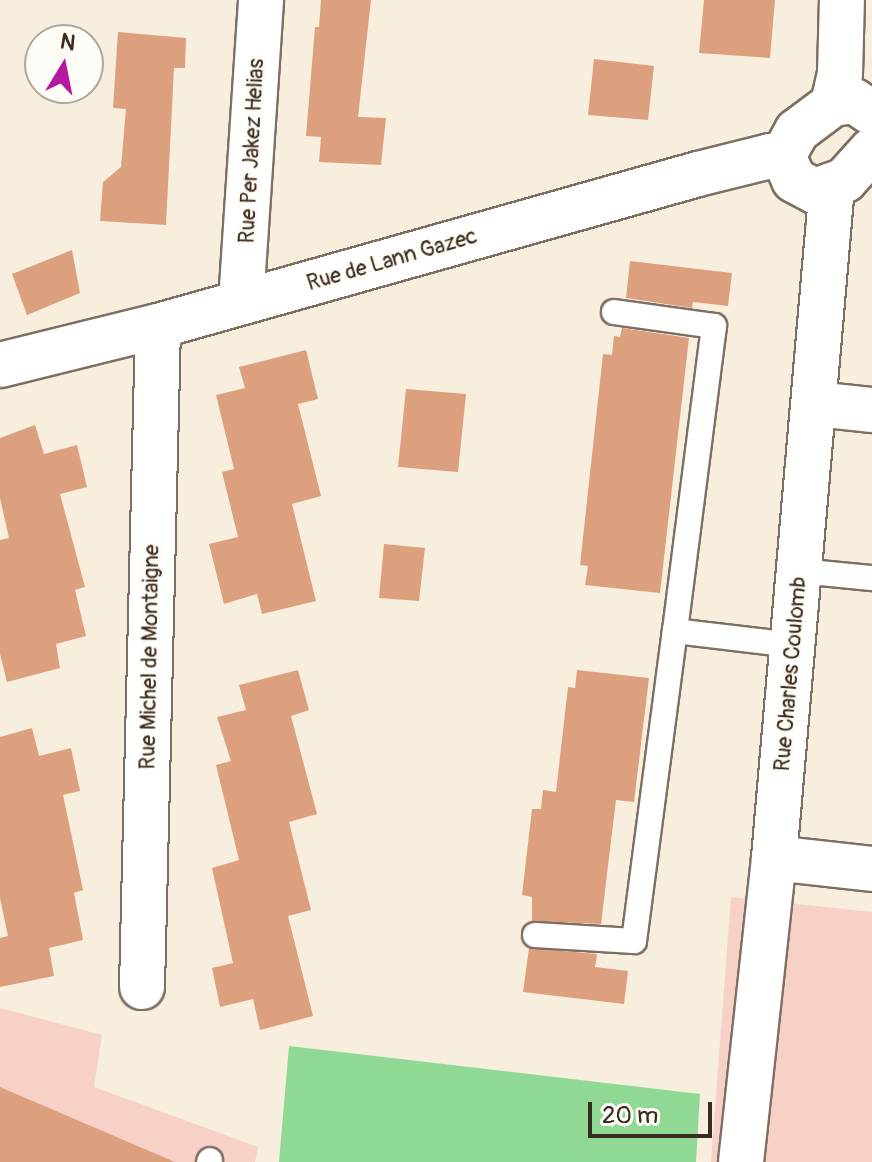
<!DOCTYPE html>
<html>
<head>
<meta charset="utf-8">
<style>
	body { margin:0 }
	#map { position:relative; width:872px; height:1162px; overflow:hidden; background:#f7eedd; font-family:Pangolin,sans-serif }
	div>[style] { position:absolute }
	.built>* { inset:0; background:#f7d1c7 }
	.green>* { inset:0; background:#8fd995 }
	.building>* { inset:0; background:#dda07f }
	.roads { filter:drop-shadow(2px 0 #7d6f61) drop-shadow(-2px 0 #7d6f61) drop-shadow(0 2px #7d6f61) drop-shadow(0 -2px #7d6f61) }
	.service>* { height:24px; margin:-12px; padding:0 12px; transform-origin:12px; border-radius:12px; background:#fff }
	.minor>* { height:44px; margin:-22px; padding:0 22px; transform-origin:22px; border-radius:22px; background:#fff }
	span { translate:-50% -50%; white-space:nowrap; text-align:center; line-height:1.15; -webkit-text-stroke:6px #fdfcf7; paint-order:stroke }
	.street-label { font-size:22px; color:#3b2a1e }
	.north { position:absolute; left:24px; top:24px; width:80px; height:80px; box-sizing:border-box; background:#fdfcf7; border:2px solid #afa8a0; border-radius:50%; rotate:10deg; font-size:22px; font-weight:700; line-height:32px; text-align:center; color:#3b2a1e }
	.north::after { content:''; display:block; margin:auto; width:28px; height:36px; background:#b5179e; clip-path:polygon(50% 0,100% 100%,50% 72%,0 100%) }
	.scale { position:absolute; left:588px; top:1102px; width:124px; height:36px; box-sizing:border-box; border:4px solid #3b2a1e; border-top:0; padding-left:10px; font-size:24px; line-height:28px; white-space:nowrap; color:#3b2a1e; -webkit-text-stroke:6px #fdfcf7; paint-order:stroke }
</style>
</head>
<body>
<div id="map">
	<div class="built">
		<div style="clip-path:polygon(731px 897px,872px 912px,872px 1162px,711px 1162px)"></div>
		<div style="clip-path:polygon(0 1008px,102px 1035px,94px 1087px,258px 1147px,255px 1162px,0 1162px)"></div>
	</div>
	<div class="green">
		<div style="clip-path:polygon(289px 1046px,700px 1094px,696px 1162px,279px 1162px)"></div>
	</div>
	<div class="building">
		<div style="clip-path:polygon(321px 0,371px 0,358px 117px,386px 118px,381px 165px,319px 162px,321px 137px,306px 136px,315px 27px,319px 27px)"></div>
		<div style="clip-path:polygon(704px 0,775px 0,770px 58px,699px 53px)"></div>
		<div style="clip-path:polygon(118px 32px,186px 38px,185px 68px,174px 68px,166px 225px,100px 221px,103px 182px,121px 167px,126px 109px,113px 108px)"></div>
		<div style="clip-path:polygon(594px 59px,654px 66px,648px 120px,588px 115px)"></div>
		<div style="clip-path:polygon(72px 250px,80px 293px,27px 315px,12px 274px)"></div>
		<div style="clip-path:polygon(630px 261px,732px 273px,728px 306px,693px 302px,692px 308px,626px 298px)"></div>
		<div style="clip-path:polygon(622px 328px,689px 338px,660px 593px,585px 585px,588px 566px,580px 565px,603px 354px,612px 355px,614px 336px,620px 337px)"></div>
		<div style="clip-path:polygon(306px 350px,318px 399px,298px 404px,321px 496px,292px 504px,316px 601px,262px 614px,257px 594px,224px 604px,209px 544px,238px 537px,222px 472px,234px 469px,216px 395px,245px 388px,239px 367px)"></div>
		<div style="clip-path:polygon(406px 389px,466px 394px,458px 472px,398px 467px)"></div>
		<div style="clip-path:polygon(35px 425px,44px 454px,77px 445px,87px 487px,60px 494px,85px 587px,75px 590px,86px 636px,56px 644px,60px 668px,7px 682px,0 654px,0 540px,9px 538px,0 498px,0 438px)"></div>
		<div style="clip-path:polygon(384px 544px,425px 548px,419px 601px,379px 598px)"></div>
		<div style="clip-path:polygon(298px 670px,309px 710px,291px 716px,317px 814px,289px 822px,311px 910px,288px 916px,313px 1016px,260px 1030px,253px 999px,220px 1007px,212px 968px,233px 963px,212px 868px,239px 860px,216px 765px,231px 761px,217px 717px,246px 710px,239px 685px)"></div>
		<div style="clip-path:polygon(577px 670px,649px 678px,634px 802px,616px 800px,601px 924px,532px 921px,532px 897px,522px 895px,532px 809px,541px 809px,543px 790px,556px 792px,568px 687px,575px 688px)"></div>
		<div style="clip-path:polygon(32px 728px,39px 756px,71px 748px,80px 791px,63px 795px,83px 890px,74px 893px,83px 940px,49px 948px,54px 976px,0 987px,0 938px,8px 936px,0 898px,0 737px)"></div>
		<div style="clip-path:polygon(529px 948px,597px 954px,595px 967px,628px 971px,624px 1004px,523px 992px)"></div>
		<div style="clip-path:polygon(0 1087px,175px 1162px,0 1162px)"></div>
	</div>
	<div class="roads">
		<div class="service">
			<div style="left:614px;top:312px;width:101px;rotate:8deg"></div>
			<div style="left:714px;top:326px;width:307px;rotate:97.3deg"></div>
			<div style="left:800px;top:571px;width:72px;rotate:5.6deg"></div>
			<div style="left:535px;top:935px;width:99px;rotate:3.5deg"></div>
			<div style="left:634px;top:941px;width:313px;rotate:-82.5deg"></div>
			<div style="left:675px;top:631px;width:119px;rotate:6.8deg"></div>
			<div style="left:209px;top:1162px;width:2px;rotate:-63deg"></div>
		</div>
		<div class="minor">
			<div style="left:833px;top:104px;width:31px;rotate:-77deg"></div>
			<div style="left:840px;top:74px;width:74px;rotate:-88.5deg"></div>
			<div style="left:872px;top:113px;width:22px;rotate:-146deg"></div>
			<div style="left:854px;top:101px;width:21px;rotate:172deg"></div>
			<div style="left:833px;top:104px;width:45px;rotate:143.1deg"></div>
			<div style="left:797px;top:131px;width:29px;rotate:119deg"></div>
			<div style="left:783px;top:156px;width:26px;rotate:65deg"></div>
			<div style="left:794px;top:180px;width:24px;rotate:28deg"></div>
			<div style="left:815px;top:191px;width:32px;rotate:-20deg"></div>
			<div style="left:845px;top:180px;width:40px;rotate:-48deg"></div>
			<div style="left:241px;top:302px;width:303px;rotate:-86.2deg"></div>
			<div style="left:0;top:365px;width:163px;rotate:-13.9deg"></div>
			<div style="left:158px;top:326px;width:561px;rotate:-15.72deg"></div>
			<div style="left:698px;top:174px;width:74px;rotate:-14deg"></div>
			<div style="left:770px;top:156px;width:13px"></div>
			<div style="left:815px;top:404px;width:57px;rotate:6deg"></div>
			<div style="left:774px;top:858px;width:99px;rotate:6.4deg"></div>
			<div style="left:142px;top:987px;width:661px;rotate:-88.61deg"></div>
			<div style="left:741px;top:1162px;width:306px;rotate:-83.8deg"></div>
			<div style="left:774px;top:858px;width:675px;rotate:-85.07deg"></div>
		</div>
	</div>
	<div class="street-label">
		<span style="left:252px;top:151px;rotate:-87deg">Rue Per Jakez Helias</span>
		<span style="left:392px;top:260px;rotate:-16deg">Rue de Lann Gazec</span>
		<span style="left:150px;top:657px;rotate:-89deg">Rue Michel de Montaigne</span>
		<span style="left:791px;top:674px;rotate:-85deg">Rue Charles Coulomb</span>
	</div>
	<div class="north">N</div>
	<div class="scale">20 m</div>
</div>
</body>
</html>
